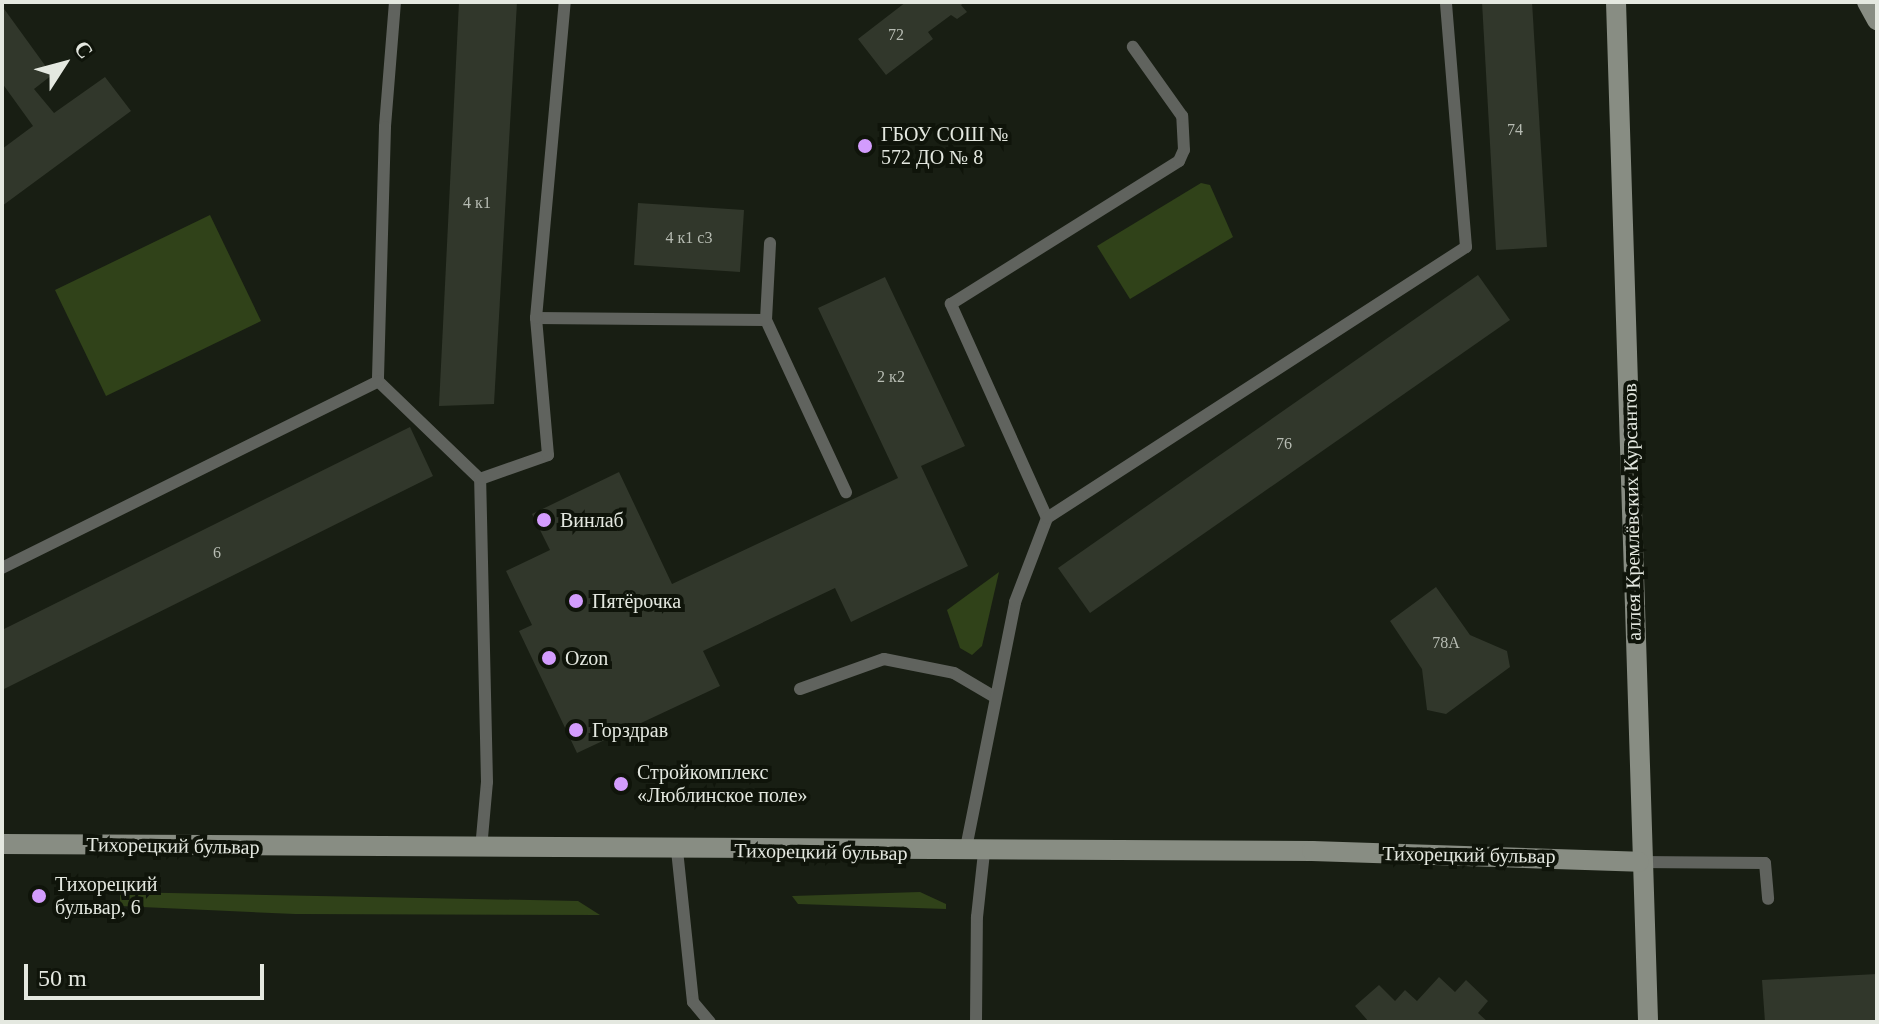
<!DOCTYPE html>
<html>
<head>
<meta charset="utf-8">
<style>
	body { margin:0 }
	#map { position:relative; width:1879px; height:1024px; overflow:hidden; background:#181e13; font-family:Georgia,serif }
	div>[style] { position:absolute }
	.green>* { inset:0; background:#304219 }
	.building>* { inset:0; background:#31372b }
	.lane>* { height:12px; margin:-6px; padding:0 6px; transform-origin:6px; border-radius:6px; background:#60635e }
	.secondary>* { height:20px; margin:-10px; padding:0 10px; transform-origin:10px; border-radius:10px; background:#888d83 }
	.dots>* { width:22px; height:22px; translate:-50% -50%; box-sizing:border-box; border:4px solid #0f140a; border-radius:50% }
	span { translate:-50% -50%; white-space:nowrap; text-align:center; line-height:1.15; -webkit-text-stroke:8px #0f140a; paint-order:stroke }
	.number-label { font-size:16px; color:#b7bcb3 }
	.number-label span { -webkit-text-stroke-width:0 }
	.poi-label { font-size:20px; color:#e4e8e0 }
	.left { translate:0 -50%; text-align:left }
	.street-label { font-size:20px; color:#e4e8e0 }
	.frame { position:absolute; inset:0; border:4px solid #e4e8e0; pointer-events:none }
	.north { position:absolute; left:24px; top:24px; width:80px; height:80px; -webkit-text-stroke:6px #0f140a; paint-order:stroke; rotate:54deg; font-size:22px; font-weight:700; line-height:32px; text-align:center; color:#e4e8e0 }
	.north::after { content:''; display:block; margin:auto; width:28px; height:36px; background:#e4e8e0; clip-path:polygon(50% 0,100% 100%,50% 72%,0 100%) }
	.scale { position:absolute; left:24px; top:964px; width:240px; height:36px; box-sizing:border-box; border:4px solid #e4e8e0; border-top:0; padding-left:10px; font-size:24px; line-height:28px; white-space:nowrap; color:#e4e8e0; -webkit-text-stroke:6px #0f140a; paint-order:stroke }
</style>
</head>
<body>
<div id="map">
	<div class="green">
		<div style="clip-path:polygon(1201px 183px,1210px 185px,1233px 237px,1130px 299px,1097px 246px)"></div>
		<div style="clip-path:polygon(210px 215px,261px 321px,106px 396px,55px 290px)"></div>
		<div style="clip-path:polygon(999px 572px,982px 646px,972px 655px,960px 648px,947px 610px)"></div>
		<div style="clip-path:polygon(120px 892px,578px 901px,600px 915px,295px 914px,120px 906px)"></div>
		<div style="clip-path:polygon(920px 892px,946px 904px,946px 909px,798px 904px,792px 896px)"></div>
	</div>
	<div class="building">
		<div style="clip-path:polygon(459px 2px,517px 2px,494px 404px,439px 406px)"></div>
		<div style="clip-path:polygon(906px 2px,965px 2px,961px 5px,967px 12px,957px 19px,951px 15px,928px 32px,933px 39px,886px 75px,858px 39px)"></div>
		<div style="clip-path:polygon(1482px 2px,1532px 2px,1547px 247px,1496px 250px)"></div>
		<div style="clip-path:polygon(2px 6px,52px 75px,34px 89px,54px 113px,105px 77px,131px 111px,2px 206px,2px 149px,33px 126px,2px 83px)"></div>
		<div style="clip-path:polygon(638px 203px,744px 210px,740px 272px,634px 265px)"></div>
		<div style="clip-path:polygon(1478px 275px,1510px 320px,1090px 613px,1058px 568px)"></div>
		<div style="clip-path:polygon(885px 277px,965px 446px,921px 466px,968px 566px,851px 622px,835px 588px,703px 651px,720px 686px,577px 753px,519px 631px,532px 625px,506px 571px,550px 550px,532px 514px,619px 472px,672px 584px,898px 478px,818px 308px)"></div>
		<div style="clip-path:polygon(410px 427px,433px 476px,2px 690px,2px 630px)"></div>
		<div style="clip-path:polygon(1436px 587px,1470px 635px,1507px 651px,1510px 667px,1446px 714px,1427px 710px,1422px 669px,1390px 621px)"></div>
		<div style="clip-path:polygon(1877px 974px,1877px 1022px,1765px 1022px,1762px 980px)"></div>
		<div style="clip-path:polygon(1439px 977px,1455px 992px,1466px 980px,1488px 1001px,1478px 1013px,1488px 1022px,1369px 1022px,1355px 1006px,1379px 985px,1395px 1001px,1405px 990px,1417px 1001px)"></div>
	</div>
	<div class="lane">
		<div style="left:395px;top:2px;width:125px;rotate:94.6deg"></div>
		<div style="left:385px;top:127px;width:254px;rotate:91.6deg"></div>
		<div style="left:378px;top:381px;width:141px;rotate:43.9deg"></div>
		<div style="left:536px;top:318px;width:230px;rotate:0.5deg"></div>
		<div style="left:766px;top:320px;width:190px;rotate:65.1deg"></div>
		<div style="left:766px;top:320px;width:77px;rotate:-87deg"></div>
		<div style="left:1047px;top:518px;width:235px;rotate:-114.2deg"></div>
		<div style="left:951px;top:304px;width:269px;rotate:-32.1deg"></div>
		<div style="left:1179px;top:161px;width:12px;rotate:-66deg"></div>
		<div style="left:1184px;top:150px;width:34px;rotate:-93deg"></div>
		<div style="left:1182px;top:116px;width:85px;rotate:-125.4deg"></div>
		<div style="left:2px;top:568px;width:420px;rotate:-26.4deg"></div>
		<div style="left:800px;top:689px;width:89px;rotate:-19.7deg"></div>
		<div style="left:884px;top:659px;width:71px;rotate:11.3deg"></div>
		<div style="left:954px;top:673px;width:45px;rotate:30.5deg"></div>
		<div style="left:481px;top:849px;width:67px;rotate:-84.9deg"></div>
		<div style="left:487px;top:782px;width:303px;rotate:-91.3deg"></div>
		<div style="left:480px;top:479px;width:72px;rotate:-19.4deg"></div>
		<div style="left:548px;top:455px;width:138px;rotate:-95deg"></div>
		<div style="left:536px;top:318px;width:317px;rotate:-84.8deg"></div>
		<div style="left:677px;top:850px;width:153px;rotate:84deg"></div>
		<div style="left:693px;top:1002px;width:26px;rotate:50deg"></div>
		<div style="left:965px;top:853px;width:256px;rotate:-78.7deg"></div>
		<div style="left:1015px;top:602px;width:90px;rotate:-69.1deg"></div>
		<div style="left:1047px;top:518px;width:499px;rotate:-32.9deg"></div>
		<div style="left:1466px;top:247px;width:246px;rotate:-94.7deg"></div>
		<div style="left:1639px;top:862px;width:126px;rotate:0.5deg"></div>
		<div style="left:1765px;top:863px;width:36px;rotate:85deg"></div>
		<div style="left:976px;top:1022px;width:105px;rotate:-89.5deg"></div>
		<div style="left:977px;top:917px;width:64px;rotate:-83.8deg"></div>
	</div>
	<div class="secondary">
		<div style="left:1616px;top:2px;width:1021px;rotate:88.2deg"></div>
		<div style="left:1867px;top:2px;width:21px;rotate:61deg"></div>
		<div style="left:2px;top:844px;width:1310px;rotate:0.31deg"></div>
		<div style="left:1312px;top:851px;width:327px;rotate:1.9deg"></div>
	</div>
	<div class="dots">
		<div style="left:865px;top:146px;background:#d39cfd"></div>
		<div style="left:544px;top:520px;background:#d39cfd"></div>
		<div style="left:576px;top:601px;background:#d39cfd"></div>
		<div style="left:549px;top:658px;background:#d39cfd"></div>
		<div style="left:576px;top:730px;background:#d39cfd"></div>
		<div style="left:621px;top:784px;background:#d39cfd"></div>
		<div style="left:39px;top:896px;background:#d39cfd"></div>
	</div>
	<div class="number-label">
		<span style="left:896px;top:35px">72</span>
		<span style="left:1515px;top:130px">74</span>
		<span style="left:477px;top:203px">4 к1</span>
		<span style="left:689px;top:238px">4 к1 с3</span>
		<span style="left:891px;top:377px">2 к2</span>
		<span style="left:1284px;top:444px">76</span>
		<span style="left:217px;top:553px">6</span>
		<span style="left:1446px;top:643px">78А</span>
	</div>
	<div class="poi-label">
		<span class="left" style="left:881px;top:146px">ГБОУ СОШ №<br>572 ДО № 8</span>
		<span class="left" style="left:560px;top:520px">Винлаб</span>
		<span class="left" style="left:592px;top:601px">Пятёрочка</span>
		<span class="left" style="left:565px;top:658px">Ozon</span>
		<span class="left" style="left:592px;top:730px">Горздрав</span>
		<span class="left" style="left:637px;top:784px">Стройкомплекс<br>«Люблинское поле»</span>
		<span class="left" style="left:55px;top:896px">Тихорецкий<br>бульвар, 6</span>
	</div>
	<div class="street-label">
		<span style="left:1632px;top:512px;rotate:-91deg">аллея Кремлёвских Курсантов</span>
		<span style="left:173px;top:846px;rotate:1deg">Тихорецкий бульвар</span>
		<span style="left:821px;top:852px;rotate:1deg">Тихорецкий бульвар</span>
		<span style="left:1469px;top:855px;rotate:1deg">Тихорецкий бульвар</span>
	</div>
	<div class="frame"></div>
	<div class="north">С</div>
	<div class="scale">50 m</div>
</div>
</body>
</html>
